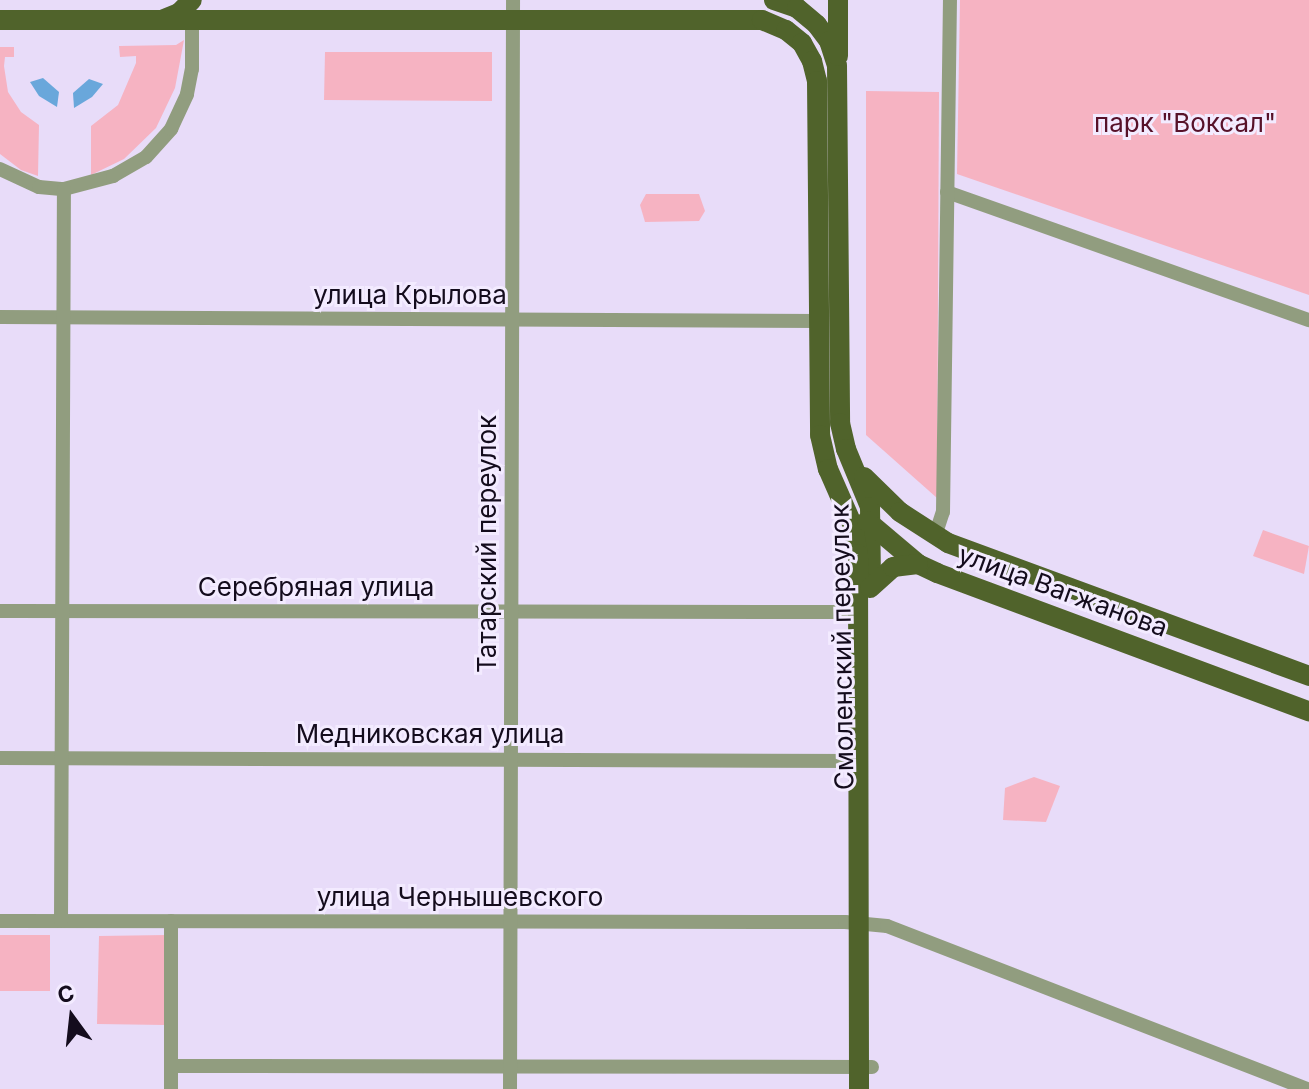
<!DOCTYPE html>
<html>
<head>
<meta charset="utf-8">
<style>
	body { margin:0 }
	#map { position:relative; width:1309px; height:1089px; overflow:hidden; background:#e8dcf9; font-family:Inter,sans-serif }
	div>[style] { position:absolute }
	.green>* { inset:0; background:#f6b3c2 }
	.water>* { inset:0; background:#69a7db }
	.minor>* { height:14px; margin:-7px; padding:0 7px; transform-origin:7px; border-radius:7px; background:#919d7f }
	.primary>* { height:20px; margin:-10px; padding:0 10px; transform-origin:10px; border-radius:10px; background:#50632b }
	span { translate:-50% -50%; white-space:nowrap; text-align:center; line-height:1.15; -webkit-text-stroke:6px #f3ebff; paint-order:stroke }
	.park-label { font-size:26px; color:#571129 }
	.street-label { font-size:26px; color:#140c1d }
	.north { position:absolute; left:32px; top:977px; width:80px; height:80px; -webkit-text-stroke:6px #f3ebff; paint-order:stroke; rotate:345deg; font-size:22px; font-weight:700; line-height:32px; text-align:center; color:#140c1d }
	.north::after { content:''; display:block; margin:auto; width:28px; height:36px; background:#140c1d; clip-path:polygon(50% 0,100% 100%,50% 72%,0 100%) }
</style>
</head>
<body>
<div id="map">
	<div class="green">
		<div style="clip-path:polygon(960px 0,1309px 0,1309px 295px,957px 174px)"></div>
		<div style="clip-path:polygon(184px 40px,175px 88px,156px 128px,124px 159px,91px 175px,91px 126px,118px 105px,136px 63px,136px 56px,120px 57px,119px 46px,176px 45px)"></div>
		<div style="clip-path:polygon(0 47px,14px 47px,14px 57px,5px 57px,4px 66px,8px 92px,21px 112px,39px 125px,38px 176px,21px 170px,0 154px)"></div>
		<div style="clip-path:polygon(325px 52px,492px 52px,492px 101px,324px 100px)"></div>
		<div style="clip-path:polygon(866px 91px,939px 92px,937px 498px,866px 435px)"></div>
		<div style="clip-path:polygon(646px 194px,699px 194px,705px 211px,699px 221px,645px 222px,640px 205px)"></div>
		<div style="clip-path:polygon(1263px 530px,1309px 546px,1304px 574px,1253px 556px)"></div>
		<div style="clip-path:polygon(1034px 777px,1060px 786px,1046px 822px,1003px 820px,1005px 788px)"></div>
		<div style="clip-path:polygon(0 935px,50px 935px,50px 991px,0 991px)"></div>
		<div style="clip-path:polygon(166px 935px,165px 1025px,97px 1024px,99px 936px)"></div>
	</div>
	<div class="water">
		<div style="clip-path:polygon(43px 78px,59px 92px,57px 107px,39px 96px,30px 82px)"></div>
		<div style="clip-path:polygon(89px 79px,103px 84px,92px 97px,74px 108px,73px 93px)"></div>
	</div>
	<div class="minor">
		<div style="left:0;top:169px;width:43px;rotate:24.8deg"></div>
		<div style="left:39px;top:187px;width:25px;rotate:5deg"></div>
		<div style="left:64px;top:189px;width:51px;rotate:-14.9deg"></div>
		<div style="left:113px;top:176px;width:38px;rotate:-30deg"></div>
		<div style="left:146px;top:157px;width:38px;rotate:-48deg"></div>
		<div style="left:171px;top:129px;width:38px;rotate:-65deg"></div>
		<div style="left:187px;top:94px;width:25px;rotate:-79deg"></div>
		<div style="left:192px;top:69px;width:49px;rotate:-90deg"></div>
		<div style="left:947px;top:192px;width:384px;rotate:19.5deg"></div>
		<div style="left:0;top:317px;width:819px;rotate:0.28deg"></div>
		<div style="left:935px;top:536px;width:25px;rotate:-72deg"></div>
		<div style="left:943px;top:512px;width:512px;rotate:-89.22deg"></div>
		<div style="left:0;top:611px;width:858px;rotate:0.07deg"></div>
		<div style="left:0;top:758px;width:859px;rotate:0.2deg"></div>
		<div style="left:0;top:921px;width:845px;rotate:0.07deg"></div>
		<div style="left:845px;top:922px;width:42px;rotate:5.4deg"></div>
		<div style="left:887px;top:926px;width:451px;rotate:21.2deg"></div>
		<div style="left:61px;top:921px;width:732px;rotate:-89.77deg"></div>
		<div style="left:171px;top:1066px;width:701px;rotate:0.08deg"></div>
		<div style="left:171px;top:1089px;width:168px;rotate:-90deg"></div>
		<div style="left:510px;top:1089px;width:1089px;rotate:-89.84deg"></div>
	</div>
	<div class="primary">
		<div style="left:774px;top:0;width:24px;rotate:19deg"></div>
		<div style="left:797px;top:8px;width:26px;rotate:40deg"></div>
		<div style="left:817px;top:25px;width:20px;rotate:53deg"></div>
		<div style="left:829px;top:41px;width:26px;rotate:72deg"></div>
		<div style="left:837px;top:66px;width:357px;rotate:89.5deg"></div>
		<div style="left:840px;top:423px;width:27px;rotate:77deg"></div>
		<div style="left:846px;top:449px;width:63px;rotate:67.5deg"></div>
		<div style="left:870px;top:507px;width:72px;rotate:89.2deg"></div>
		<div style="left:838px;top:0;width:56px;rotate:90deg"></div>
		<div style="left:164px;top:19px;width:16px;rotate:-22deg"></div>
		<div style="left:179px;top:13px;width:18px;rotate:-45deg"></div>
		<div style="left:0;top:20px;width:762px"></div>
		<div style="left:762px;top:20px;width:26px;rotate:23deg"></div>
		<div style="left:786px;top:30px;width:21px;rotate:39deg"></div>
		<div style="left:802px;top:43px;width:21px;rotate:61deg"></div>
		<div style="left:812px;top:61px;width:21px;rotate:76deg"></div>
		<div style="left:817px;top:81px;width:354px;rotate:89.5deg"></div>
		<div style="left:820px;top:435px;width:35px;rotate:77deg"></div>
		<div style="left:828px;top:469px;width:62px;rotate:66.3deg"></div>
		<div style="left:853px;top:526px;width:28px;rotate:80deg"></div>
		<div style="left:858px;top:554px;width:535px;rotate:89.89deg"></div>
		<div style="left:864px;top:477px;width:50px;rotate:44.2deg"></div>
		<div style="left:900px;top:512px;width:57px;rotate:32.9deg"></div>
		<div style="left:948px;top:543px;width:385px;rotate:20.2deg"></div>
		<div style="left:867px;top:521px;width:67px;rotate:40.1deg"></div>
		<div style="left:918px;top:564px;width:21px;rotate:25deg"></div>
		<div style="left:937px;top:573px;width:397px;rotate:20.4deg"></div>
		<div style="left:870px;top:588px;width:31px;rotate:-42deg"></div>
		<div style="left:893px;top:567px;width:25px;rotate:-7deg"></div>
	</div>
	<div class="park-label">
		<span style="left:1185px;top:123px">парк "Воксал"</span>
	</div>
	<div class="street-label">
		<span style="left:410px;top:295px">улица Крылова</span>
		<span style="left:487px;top:544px;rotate:-90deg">Татарский переулок</span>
		<span style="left:316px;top:587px">Серебряная улица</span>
		<span style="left:1063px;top:591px;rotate:20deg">улица Вагжанова</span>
		<span style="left:842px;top:647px;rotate:-91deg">Смоленский переулок</span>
		<span style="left:430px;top:734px">Медниковская улица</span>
		<span style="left:460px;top:897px">улица Чернышевского</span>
	</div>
	<div class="north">С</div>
</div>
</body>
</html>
